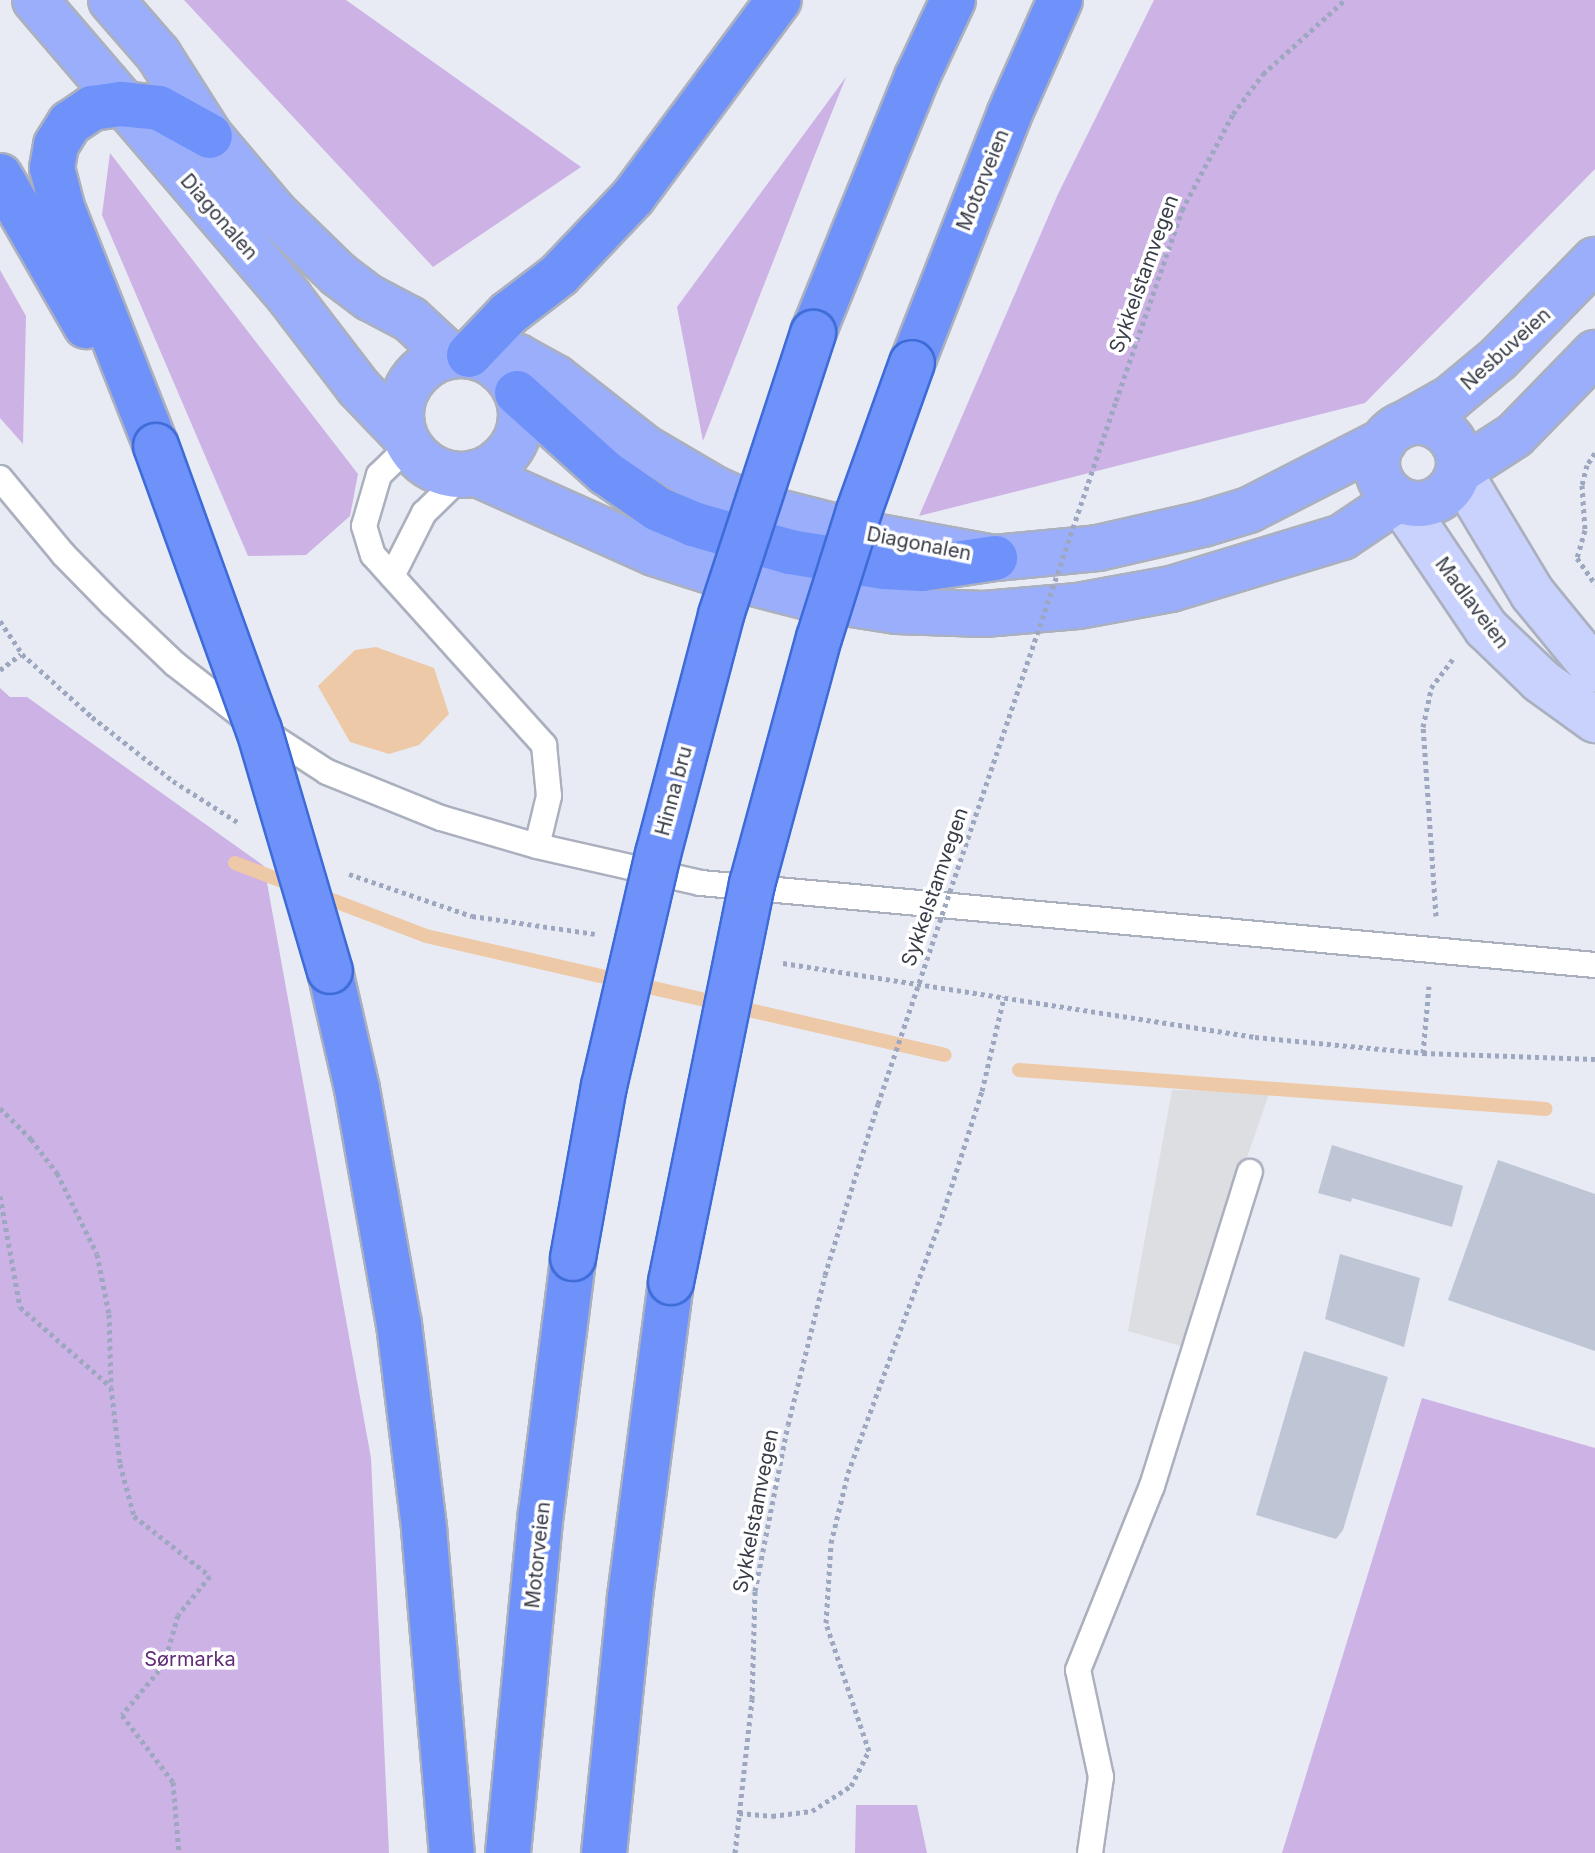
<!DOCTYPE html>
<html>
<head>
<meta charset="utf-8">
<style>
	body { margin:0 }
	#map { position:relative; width:1595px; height:1853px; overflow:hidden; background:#e8ebf3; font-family:Inter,sans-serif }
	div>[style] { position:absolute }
	.green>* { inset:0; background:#cdb2e6 }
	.parking>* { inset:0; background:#dddee2 }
	.water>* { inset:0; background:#eec9a7 }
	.stream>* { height:14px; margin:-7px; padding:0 7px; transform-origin:7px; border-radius:7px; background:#eec9a7 }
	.building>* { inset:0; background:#bec5d5 }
	.path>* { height:5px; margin-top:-2.5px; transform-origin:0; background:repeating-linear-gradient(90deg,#9da7c0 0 4px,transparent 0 8px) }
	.roads { filter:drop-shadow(2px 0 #abb0bf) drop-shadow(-2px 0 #abb0bf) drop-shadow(0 2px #abb0bf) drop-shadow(0 -2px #abb0bf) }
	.service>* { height:24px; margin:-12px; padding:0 12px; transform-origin:12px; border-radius:12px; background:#fff }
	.secondary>* { height:44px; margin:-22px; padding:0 22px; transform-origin:22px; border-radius:22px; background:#c9d2fd }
	.primary>* { height:44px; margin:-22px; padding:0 22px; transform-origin:22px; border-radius:22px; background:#9aaefb }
	.primary>.ring { margin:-22px; padding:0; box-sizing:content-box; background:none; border:44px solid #9aaefb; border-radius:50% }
	.motorway>* { height:44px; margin:-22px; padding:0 22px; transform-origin:22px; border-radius:22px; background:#6e92f9 }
	.path-bridge>* { height:5px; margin-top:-2.5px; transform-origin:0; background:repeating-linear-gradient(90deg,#9da7c0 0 4px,transparent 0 8px) }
	.bridges { filter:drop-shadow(2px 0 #3d6bd8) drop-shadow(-2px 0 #3d6bd8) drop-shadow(0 2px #3d6bd8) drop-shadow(0 -2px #3d6bd8) }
	.motorway-bridge>* { height:44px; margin:-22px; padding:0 22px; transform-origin:22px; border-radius:22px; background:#6e92f9 }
	span { translate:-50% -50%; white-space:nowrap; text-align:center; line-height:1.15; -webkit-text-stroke:7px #fff; paint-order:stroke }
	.street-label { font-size:20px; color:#373c47 }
	.park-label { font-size:20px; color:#602c77 }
</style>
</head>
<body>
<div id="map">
	<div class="green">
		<div style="clip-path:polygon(184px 0,346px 0,581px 167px,433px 267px)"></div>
		<div style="clip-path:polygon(1154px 0,1595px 0,1595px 169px,1365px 403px,919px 516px,1058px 194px)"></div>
		<div style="clip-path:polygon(846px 77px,812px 162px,703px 441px,677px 307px)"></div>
		<div style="clip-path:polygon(110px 153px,358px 474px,350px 516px,306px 555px,248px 556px,102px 215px)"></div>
		<div style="clip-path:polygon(0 270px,26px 316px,23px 444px,0 418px)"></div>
		<div style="clip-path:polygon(0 688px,10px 697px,27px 697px,264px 866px,371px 1458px,389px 1853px,0 1853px)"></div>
		<div style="clip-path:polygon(1422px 1398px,1595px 1448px,1595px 1853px,1282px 1853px)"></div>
		<div style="clip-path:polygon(856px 1805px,917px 1805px,927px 1853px,855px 1853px)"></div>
	</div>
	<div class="parking">
		<div style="clip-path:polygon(1172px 1090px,1270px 1091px,1244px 1166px,1191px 1349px,1128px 1331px)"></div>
	</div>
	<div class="water">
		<div style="clip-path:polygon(376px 647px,434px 668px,449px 714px,419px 745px,389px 754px,350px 742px,318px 686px,355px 650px)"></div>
	</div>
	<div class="stream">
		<div style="left:235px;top:863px;width:204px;rotate:20.9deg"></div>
		<div style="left:426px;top:936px;width:532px;rotate:12.91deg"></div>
		<div style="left:1019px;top:1070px;width:528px;rotate:4.23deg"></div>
	</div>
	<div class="building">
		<div style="clip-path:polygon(1332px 1145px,1463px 1186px,1452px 1227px,1352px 1198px,1351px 1202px,1318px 1193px)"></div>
		<div style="clip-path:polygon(1498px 1160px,1595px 1194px,1595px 1351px,1448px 1300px)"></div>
		<div style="clip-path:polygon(1340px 1254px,1420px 1278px,1404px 1347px,1325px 1319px)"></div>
		<div style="clip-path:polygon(1304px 1351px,1388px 1377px,1343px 1530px,1336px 1539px,1256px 1515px)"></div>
	</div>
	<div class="path">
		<div style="left:1116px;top:401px;width:202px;rotate:-70.9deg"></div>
		<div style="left:1182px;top:210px;width:109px;rotate:-62deg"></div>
		<div style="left:1233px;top:114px;width:50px;rotate:-53.1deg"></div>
		<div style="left:1263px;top:74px;width:110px;rotate:-42.1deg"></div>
		<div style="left:1595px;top:453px;width:14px;rotate:124deg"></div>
		<div style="left:1587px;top:465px;width:21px;rotate:104deg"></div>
		<div style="left:1582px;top:485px;width:45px;rotate:86.2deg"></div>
		<div style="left:1585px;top:530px;width:29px;rotate:106deg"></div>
		<div style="left:1577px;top:558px;width:32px;rotate:55deg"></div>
		<div style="left:0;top:621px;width:40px;rotate:56deg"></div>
		<div style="left:22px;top:654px;width:94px;rotate:42deg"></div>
		<div style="left:92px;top:717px;width:103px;rotate:38.3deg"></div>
		<div style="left:173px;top:781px;width:78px;rotate:32.5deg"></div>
		<div style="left:0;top:670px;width:26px;rotate:-37deg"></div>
		<div style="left:349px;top:874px;width:130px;rotate:18.9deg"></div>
		<div style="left:472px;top:916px;width:124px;rotate:8.3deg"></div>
		<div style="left:1436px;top:916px;width:189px;rotate:-93.9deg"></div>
		<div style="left:1423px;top:727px;width:40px;rotate:-78deg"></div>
		<div style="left:1431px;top:688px;width:36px;rotate:-53deg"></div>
		<div style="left:783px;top:963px;width:478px;rotate:8.9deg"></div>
		<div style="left:1255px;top:1037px;width:169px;rotate:5.4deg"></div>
		<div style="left:1423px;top:1053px;width:172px;rotate:2deg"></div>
		<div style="left:1423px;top:1053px;width:67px;rotate:-84.9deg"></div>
		<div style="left:0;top:1108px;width:44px;rotate:45deg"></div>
		<div style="left:31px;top:1139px;width:43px;rotate:52.6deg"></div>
		<div style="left:57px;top:1173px;width:90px;rotate:63.7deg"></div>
		<div style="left:97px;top:1254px;width:61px;rotate:78.7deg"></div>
		<div style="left:109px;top:1314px;width:72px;rotate:88.4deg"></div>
		<div style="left:0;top:1196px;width:113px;rotate:79.8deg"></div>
		<div style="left:20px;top:1307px;width:121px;rotate:41.3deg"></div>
		<div style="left:111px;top:1387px;width:78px;rotate:83.3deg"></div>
		<div style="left:120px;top:1464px;width:54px;rotate:74.9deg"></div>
		<div style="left:134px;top:1516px;width:97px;rotate:38.3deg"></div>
		<div style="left:210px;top:1576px;width:50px;rotate:129.4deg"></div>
		<div style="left:178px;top:1615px;width:51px;rotate:105.9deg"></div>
		<div style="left:164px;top:1664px;width:66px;rotate:129.5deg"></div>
		<div style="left:122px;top:1715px;width:84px;rotate:52.7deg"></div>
		<div style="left:173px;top:1782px;width:71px;rotate:85.2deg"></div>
		<div style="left:739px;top:1813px;width:33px;rotate:5deg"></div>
		<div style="left:772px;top:1816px;width:40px;rotate:-7.1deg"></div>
		<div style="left:812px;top:1811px;width:46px;rotate:-32.7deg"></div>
		<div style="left:851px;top:1786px;width:39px;rotate:-63deg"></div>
		<div style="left:869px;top:1751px;width:135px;rotate:-108.6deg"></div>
		<div style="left:826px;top:1623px;width:80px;rotate:-86.4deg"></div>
		<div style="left:831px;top:1543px;width:72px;rotate:-76.3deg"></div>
		<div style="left:848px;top:1473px;width:280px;rotate:-69.9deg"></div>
		<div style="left:944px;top:1210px;width:125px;rotate:-72.3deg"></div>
		<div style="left:982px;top:1091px;width:97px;rotate:-76.8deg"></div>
		<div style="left:735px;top:1853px;width:155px;rotate:-83.7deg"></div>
		<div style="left:752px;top:1699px;width:108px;rotate:-88.4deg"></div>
		<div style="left:755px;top:1591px;width:169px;rotate:-78.8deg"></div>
		<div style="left:788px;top:1425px;width:154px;rotate:-76.1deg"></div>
	</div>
	<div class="roads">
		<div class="service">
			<div style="left:409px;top:446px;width:42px;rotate:136deg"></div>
			<div style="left:379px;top:475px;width:53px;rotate:106.4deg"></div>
			<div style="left:364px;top:526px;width:30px;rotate:73deg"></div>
			<div style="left:373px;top:555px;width:256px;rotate:48deg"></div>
			<div style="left:544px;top:745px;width:51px;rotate:84.4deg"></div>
			<div style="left:549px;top:796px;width:51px;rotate:103.5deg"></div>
			<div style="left:0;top:478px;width:99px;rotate:50.3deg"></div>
			<div style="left:63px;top:554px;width:70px;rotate:45.6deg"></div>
			<div style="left:112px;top:604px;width:87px;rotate:43.6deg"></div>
			<div style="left:175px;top:664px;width:91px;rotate:37.9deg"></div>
			<div style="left:247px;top:720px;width:95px;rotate:33deg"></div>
			<div style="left:327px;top:772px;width:123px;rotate:22deg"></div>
			<div style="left:441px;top:818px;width:100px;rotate:16.3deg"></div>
			<div style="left:537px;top:846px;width:168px;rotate:12.7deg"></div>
			<div style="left:701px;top:883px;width:898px;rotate:5.24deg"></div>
			<div style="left:392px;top:576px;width:71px;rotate:-63.1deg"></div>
			<div style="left:424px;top:513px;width:54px;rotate:-44.3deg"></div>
			<div style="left:1090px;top:1853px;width:77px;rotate:-81.8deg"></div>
			<div style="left:1101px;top:1777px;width:109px;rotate:-102.1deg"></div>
			<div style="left:1078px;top:1670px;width:198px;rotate:-68.1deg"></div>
			<div style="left:1152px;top:1486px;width:329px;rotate:-72.7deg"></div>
		</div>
		<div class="secondary">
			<div style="left:1460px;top:473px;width:140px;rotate:59deg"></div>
			<div style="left:1532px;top:593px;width:99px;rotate:50.7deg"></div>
			<div style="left:1401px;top:502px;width:152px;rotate:56deg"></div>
			<div style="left:1486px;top:628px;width:76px;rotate:43.9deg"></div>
			<div style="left:1541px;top:681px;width:67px;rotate:35.8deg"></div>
		</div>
		<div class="primary">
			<div style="left:35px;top:0;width:392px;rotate:49.4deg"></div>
			<div style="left:290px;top:298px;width:112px;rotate:52.6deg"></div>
			<div style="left:358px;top:387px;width:65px;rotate:46.2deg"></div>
			<div style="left:111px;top:0;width:72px;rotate:49deg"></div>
			<div style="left:158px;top:54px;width:97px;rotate:57.6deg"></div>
			<div style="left:210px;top:136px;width:101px;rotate:49.8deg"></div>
			<div style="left:275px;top:213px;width:89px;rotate:44.1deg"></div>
			<div style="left:339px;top:275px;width:39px;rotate:37deg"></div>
			<div style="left:370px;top:298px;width:45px;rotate:27.7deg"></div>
			<div style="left:410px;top:319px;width:54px;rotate:42.8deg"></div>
			<div class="ring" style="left:401px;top:355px;width:76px;height:76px"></div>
			<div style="left:480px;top:358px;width:38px;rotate:-2deg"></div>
			<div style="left:518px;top:357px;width:43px;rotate:28.9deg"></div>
			<div style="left:556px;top:378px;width:113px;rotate:38.2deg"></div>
			<div style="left:645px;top:448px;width:81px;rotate:30.4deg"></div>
			<div style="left:715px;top:489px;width:39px;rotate:24deg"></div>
			<div style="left:751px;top:505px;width:121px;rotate:14.4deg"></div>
			<div style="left:868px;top:535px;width:129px;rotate:10.3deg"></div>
			<div style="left:995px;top:558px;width:103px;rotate:-5.5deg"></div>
			<div style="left:1098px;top:548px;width:108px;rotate:-12.9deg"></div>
			<div style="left:1203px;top:524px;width:48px;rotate:-16.9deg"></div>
			<div style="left:1249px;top:510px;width:152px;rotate:-27.1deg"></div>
			<div class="ring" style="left:1377px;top:422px;width:38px;height:38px"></div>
			<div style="left:1405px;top:424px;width:53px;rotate:-29.5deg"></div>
			<div style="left:1451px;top:398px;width:61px;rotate:-39.7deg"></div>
			<div style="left:1498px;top:359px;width:139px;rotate:-45.6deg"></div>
			<div style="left:1461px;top:470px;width:64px;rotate:-32.9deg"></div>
			<div style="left:1515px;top:435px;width:115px;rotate:-45.7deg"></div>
			<div style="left:475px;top:473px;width:196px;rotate:24.1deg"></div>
			<div style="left:654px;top:553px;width:71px;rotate:17.9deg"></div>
			<div style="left:722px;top:575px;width:88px;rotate:14.5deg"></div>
			<div style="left:807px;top:597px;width:91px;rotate:8.8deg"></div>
			<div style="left:897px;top:611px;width:87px;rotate:2deg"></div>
			<div style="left:984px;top:614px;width:94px;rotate:-4.9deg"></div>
			<div style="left:1078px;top:606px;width:95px;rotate:-10.4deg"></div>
			<div style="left:1171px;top:589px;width:179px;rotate:-16.9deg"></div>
			<div style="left:1342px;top:537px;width:66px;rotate:-33.9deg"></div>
		</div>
		<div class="motorway">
			<div style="left:0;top:176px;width:173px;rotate:60.2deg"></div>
			<div style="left:813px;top:333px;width:276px;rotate:-67.9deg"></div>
			<div style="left:917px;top:77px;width:85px;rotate:-64.9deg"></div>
			<div style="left:469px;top:355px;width:57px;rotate:-46.4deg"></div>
			<div style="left:508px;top:314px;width:64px;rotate:-37.4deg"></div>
			<div style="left:559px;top:275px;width:108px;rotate:-46.5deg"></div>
			<div style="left:633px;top:197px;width:245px;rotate:-53.5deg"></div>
			<div style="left:912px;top:363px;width:266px;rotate:-68.6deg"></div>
			<div style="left:1009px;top:115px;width:126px;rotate:-66.1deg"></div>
			<div style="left:517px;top:393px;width:120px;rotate:42deg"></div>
			<div style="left:606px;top:473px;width:63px;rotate:34.7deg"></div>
			<div style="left:658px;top:509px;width:38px;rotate:23deg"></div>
			<div style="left:693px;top:524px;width:101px;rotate:16.1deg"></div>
			<div style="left:790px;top:552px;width:95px;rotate:9.1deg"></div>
			<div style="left:884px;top:567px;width:38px;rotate:3deg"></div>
			<div style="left:922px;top:569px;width:74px;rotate:-8.6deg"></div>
			<div style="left:156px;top:446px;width:257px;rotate:-111.5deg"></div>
			<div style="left:62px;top:207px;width:40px;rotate:-104.4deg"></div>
			<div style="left:52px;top:168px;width:23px;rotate:-80deg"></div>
			<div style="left:56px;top:145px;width:26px;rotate:-58deg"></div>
			<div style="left:70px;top:123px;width:27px;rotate:-34deg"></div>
			<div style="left:92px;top:108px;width:29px;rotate:-8deg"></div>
			<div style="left:121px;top:104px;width:38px;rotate:6deg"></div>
			<div style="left:159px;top:108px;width:58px;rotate:28.8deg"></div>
			<div style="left:330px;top:971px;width:121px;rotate:77.1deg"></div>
			<div style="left:357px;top:1089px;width:239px;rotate:79.9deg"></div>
			<div style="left:399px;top:1324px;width:207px;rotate:83deg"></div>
			<div style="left:424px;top:1529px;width:325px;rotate:85.1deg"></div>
			<div style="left:508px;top:1853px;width:342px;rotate:-84.5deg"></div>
			<div style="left:541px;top:1513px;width:257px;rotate:-82.8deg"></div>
			<div style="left:604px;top:1853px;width:257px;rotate:-84.2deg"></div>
			<div style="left:630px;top:1597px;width:318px;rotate:-82.6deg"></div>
		</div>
	</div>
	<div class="path-bridge">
		<div style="left:825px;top:1275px;width:179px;rotate:-72.8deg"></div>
		<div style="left:878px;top:1104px;width:742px;rotate:-71.3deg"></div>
	</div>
	<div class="bridges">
		<div class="motorway-bridge">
			<div style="left:156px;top:446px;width:302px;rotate:70.1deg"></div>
			<div style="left:259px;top:730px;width:251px;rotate:73.6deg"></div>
			<div style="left:573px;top:1258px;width:175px;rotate:-79.8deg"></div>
			<div style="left:604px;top:1086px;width:238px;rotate:-76.9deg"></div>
			<div style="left:658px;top:854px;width:247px;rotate:-75.2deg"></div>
			<div style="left:721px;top:615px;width:297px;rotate:-71.9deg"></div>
			<div style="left:671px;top:1282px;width:406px;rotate:-78.5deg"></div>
			<div style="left:752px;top:884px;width:255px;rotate:-74.8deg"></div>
			<div style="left:819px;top:638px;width:133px;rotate:-72.5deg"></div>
			<div style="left:859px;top:511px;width:157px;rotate:-70.3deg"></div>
		</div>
	</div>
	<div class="street-label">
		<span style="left:983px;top:180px;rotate:-68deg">Motorveien</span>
		<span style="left:219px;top:217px;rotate:49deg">Diagonalen</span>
		<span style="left:1144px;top:274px;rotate:-70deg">Sykkelstamvegen</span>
		<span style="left:1506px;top:349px;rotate:-42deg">Nesbuveien</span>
		<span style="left:919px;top:544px;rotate:11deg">Diagonalen</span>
		<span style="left:1472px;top:603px;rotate:53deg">Madlaveien</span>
		<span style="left:674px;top:791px;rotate:-75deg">Hinna bru</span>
		<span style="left:935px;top:887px;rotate:-71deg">Sykkelstamvegen</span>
		<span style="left:756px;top:1511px;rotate:-79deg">Sykkelstamvegen</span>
		<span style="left:538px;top:1555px;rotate:-84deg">Motorveien</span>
	</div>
	<div class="park-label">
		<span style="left:190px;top:1659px">Sørmarka</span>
	</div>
</div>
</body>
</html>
